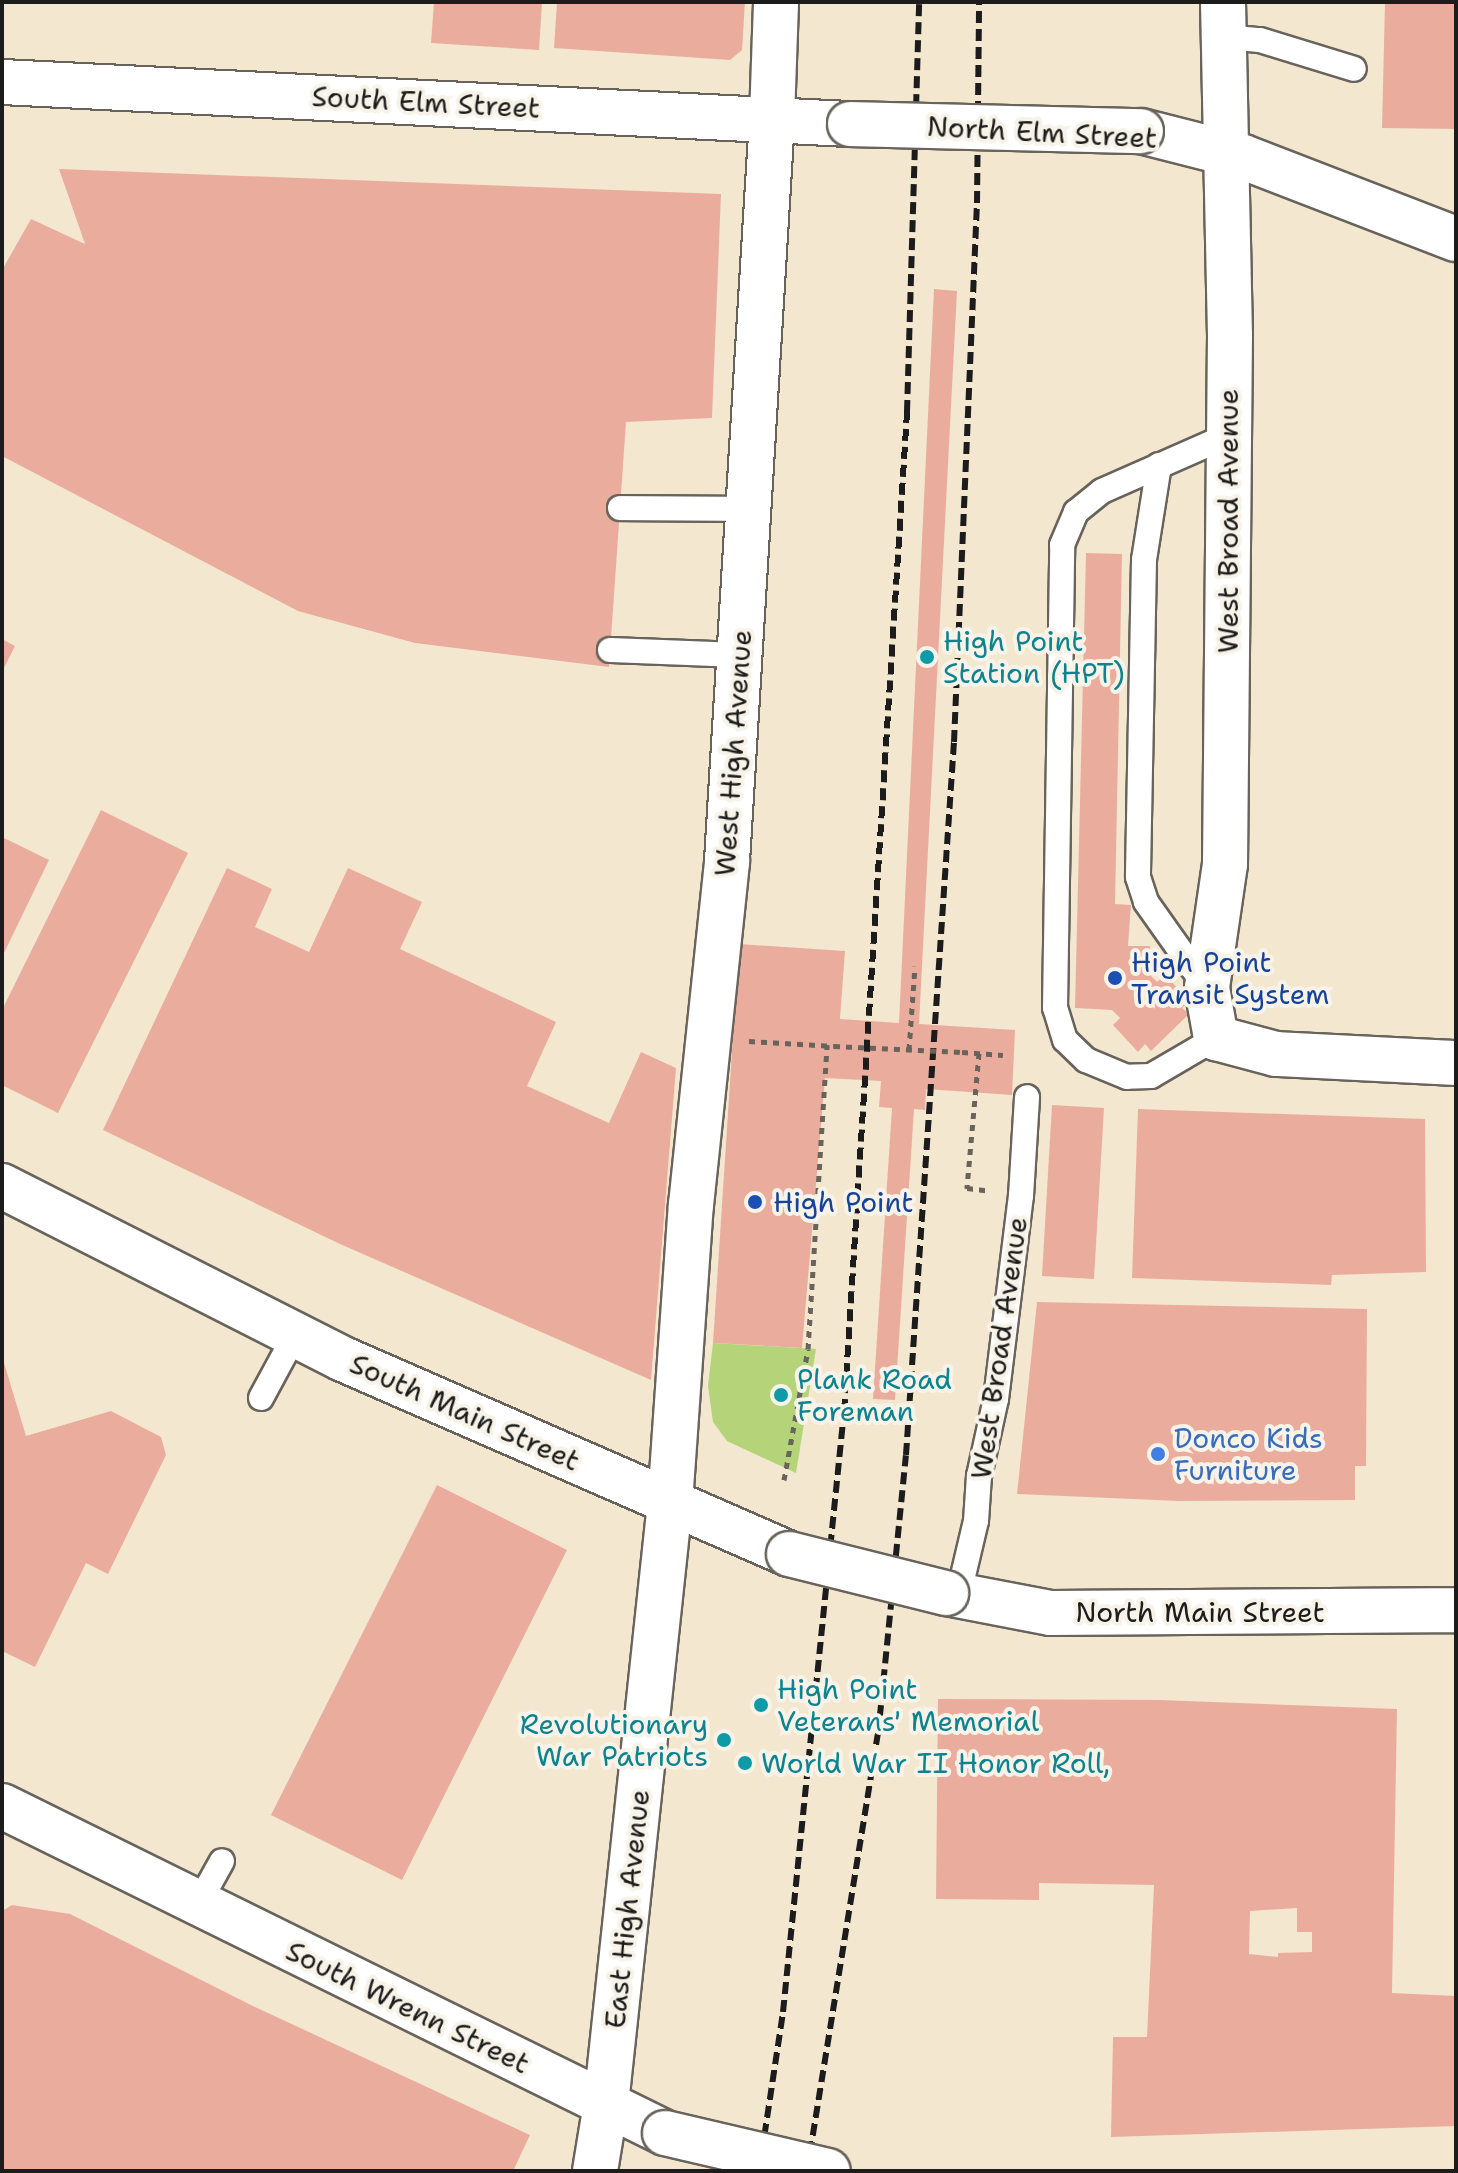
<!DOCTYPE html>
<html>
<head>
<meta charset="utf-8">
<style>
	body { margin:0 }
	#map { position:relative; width:1458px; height:2173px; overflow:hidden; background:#f4e7d0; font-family:"Shantell Sans",sans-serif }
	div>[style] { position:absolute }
	.green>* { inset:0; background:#b5d379 }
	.building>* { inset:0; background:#eaad9d }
	.path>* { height:5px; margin-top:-2.5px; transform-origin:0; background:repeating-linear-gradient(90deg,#68635b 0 6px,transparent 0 12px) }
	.roads { filter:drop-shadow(2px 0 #68635b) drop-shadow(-2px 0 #68635b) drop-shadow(0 2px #68635b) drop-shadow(0 -2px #68635b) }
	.lane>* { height:24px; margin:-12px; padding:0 12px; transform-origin:12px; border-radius:12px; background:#fff }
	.street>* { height:44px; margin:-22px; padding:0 22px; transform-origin:22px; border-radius:22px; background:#fff }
	.secondary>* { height:44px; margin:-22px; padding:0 22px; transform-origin:22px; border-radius:22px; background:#fff }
	.primary>* { height:44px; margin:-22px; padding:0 22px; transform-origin:22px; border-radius:22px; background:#fff }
	.rail>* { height:6px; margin-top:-3px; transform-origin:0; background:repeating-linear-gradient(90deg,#1c1c1c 0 12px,transparent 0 18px) }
	.path-bridge>* { height:5px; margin-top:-2.5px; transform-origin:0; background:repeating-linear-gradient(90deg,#68635b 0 6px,transparent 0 12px) }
	.bridges { filter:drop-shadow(2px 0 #68635b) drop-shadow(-2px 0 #68635b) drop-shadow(0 2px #68635b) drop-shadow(0 -2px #68635b) }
	.secondary-bridge>* { height:44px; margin:-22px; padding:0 22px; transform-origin:22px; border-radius:22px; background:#fff }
	.primary-bridge>* { height:44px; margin:-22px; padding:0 22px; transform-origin:22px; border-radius:22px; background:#fff }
	.dots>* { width:22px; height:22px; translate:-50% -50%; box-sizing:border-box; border:4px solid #f7f3e8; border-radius:50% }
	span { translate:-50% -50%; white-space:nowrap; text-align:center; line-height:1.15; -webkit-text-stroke:8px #f7f3e8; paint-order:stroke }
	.street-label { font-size:28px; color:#1c1c1c }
	.culture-label { font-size:28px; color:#0d838f }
	.left { translate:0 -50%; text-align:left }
	.right { translate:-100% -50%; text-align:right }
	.transit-label { font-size:28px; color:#164399 }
	.shop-label { font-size:28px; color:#366cbe }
	.frame { position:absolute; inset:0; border:4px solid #1c1c1c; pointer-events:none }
</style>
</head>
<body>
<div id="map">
	<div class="green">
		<div style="clip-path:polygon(713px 1343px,816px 1349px,796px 1473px,727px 1441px,713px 1422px,708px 1386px)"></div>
	</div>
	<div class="building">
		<div style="clip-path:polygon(434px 2px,542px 2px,539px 50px,431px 43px)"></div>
		<div style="clip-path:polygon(557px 2px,745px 2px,742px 50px,730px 60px,554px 48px)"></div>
		<div style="clip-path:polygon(1385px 2px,1456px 2px,1456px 129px,1382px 128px)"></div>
		<div style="clip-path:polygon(59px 169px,721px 194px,712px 418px,626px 422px,609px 667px,415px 643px,298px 611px,2px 456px,2px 270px,31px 219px,85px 244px)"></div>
		<div style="clip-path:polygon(934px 289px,957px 291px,919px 1024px,1015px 1030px,1012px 1095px,926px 1089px,925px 1110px,914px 1109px,895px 1400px,873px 1399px,892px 1108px,879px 1107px,881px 1081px,825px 1078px,802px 1348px,713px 1343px,739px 944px,845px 951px,840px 1019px,899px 1023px)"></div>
		<div style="clip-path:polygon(1086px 553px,1122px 554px,1115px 904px,1131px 905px,1128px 946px,1150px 946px,1149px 974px,1157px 982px,1165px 975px,1190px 1001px,1182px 1008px,1189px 1014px,1151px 1051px,1145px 1044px,1138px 1052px,1113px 1025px,1120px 1018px,1112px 1010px,1075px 1008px)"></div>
		<div style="clip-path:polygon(2px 639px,15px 646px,2px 672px)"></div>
		<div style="clip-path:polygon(101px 810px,188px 853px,58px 1113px,2px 1085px,2px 1010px)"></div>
		<div style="clip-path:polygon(2px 837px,49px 860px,2px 957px)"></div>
		<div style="clip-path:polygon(227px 868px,272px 889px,255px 927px,309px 952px,348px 868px,422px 902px,400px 949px,556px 1022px,527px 1086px,609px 1123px,641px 1052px,676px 1068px,651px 1380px,340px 1244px,103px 1130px)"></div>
		<div style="clip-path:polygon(1052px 1105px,1104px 1108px,1094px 1279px,1042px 1276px)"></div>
		<div style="clip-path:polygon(1138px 1109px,1425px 1119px,1426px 1272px,1332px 1275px,1331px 1285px,1132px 1278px)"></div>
		<div style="clip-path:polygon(1037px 1302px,1367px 1309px,1366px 1466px,1355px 1466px,1355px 1500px,1179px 1501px,1017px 1494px)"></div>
		<div style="clip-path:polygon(2px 1356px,26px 1436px,111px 1411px,161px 1437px,166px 1455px,108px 1574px,86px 1563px,35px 1667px,2px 1651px)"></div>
		<div style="clip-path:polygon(437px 1485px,567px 1550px,402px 1880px,271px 1815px)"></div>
		<div style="clip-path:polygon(evenodd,938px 1699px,1160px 1700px,1397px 1709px,1392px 1993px,1456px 1996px,1456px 2126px,1111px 2137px,1113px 2037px,1147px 2037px,1154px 1885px,1039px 1883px,1039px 1900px,936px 1899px,938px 1699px,1297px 1908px,1297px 1932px,1312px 1932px,1312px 1952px,1278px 1953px,1278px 1957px,1249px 1954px,1250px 1911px,1297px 1908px)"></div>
		<div style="clip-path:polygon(12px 1905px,70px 1914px,253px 2006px,530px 2135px,513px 2171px,2px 2171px,2px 1911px)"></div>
	</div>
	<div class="path">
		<div style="left:749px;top:1041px;width:85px;rotate:3.4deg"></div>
		<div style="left:909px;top:1050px;width:84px;rotate:-85.9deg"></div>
		<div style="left:962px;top:1052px;width:41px;rotate:4.2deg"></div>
		<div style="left:979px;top:1053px;width:136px;rotate:95.1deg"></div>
		<div style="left:967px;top:1188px;width:23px;rotate:7deg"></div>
		<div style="left:784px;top:1480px;width:133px;rotate:-79.6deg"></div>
		<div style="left:808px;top:1349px;width:305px;rotate:-86.4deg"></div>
	</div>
	<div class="roads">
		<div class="lane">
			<div style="left:1224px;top:37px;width:36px;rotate:5deg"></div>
			<div style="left:1260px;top:40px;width:98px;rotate:17.1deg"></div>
			<div style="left:1159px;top:465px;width:96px;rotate:99deg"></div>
			<div style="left:1144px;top:560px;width:317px;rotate:91.1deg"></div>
			<div style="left:1138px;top:877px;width:26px;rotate:72deg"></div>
			<div style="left:1146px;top:902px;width:105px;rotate:54.7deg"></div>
			<div style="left:620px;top:508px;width:129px;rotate:0.4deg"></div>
			<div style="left:610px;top:650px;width:130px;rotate:2.2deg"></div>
			<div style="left:1216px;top:1038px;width:75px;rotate:149.7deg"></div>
			<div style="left:1151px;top:1076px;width:24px;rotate:178deg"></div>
			<div style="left:1127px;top:1077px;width:44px;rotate:-157.5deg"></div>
			<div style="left:1086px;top:1060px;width:29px;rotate:-136deg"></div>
			<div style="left:1065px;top:1040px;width:34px;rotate:-107deg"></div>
			<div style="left:1055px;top:1008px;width:463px;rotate:-89.1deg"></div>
			<div style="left:1062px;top:545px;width:36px;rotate:-67deg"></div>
			<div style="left:1076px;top:512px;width:33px;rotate:-39deg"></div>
			<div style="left:1102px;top:491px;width:139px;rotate:-23.8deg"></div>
			<div style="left:261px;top:1398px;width:72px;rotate:-61.6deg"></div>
			<div style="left:958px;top:1597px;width:78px;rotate:-76.7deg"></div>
			<div style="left:976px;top:1521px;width:45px;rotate:-86.2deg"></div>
			<div style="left:979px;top:1476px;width:79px;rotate:-77.6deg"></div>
			<div style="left:996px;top:1399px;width:205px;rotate:-83deg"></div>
			<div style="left:1021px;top:1196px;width:99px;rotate:-86.5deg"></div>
			<div style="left:198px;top:1904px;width:49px;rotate:-60.8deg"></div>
		</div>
		<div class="street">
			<div style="left:772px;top:118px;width:116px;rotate:-88deg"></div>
		</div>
		<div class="secondary">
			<div style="left:1223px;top:2px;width:333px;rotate:88.8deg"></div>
			<div style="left:1230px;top:335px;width:529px;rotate:90.54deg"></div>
			<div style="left:1225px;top:864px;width:125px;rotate:98.3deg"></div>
			<div style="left:1207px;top:988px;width:51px;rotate:79.8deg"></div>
			<div style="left:1216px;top:1038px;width:62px;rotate:14.9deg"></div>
			<div style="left:1276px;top:1054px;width:180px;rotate:2.9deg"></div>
			<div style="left:2px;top:82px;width:849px;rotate:2.84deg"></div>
			<div style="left:1141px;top:131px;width:105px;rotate:14.3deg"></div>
			<div style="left:1243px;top:157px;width:228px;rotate:21.1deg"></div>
			<div style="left:2px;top:1806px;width:739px;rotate:26.25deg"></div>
			<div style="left:595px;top:2171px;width:68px;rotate:-80.7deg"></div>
			<div style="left:606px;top:2104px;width:604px;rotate:-83.92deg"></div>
			<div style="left:670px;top:1503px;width:299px;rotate:-86deg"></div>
			<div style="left:691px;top:1205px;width:346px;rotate:-84deg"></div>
			<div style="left:727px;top:861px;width:744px;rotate:-86.53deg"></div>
		</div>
		<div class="primary">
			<div style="left:2px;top:1186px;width:382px;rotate:26.9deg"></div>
			<div style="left:343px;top:1359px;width:487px;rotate:23.6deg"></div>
			<div style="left:946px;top:1593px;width:107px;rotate:10.8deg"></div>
			<div style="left:1051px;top:1613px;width:405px;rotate:-0.4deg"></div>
		</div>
	</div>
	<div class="rail">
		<div style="left:759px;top:2171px;width:161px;rotate:-81.4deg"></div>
		<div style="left:783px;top:2012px;width:604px;rotate:-84.2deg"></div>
		<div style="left:844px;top:1411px;width:1001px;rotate:-86.39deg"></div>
		<div style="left:907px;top:412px;width:410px;rotate:-88.3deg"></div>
		<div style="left:807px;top:2171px;width:442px;rotate:-80.8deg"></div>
		<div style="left:878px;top:1735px;width:281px;rotate:-84.3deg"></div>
		<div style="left:906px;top:1455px;width:715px;rotate:-86.15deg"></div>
		<div style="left:954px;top:742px;width:539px;rotate:-87.56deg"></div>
		<div style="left:977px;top:203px;width:201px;rotate:-89.4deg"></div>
	</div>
	<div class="path-bridge">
		<div style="left:834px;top:1046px;width:128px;rotate:2.7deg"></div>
	</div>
	<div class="bridges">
		<div class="secondary-bridge">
			<div style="left:850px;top:124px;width:291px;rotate:1.4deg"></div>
			<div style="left:665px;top:2133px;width:167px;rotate:13.1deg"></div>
		</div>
		<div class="primary-bridge">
			<div style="left:789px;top:1554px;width:162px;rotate:14deg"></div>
		</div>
	</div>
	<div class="dots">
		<div style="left:927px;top:657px;background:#0f9aa8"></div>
		<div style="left:1115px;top:978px;background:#1a4fb4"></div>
		<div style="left:755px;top:1202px;background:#1a4fb4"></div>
		<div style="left:781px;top:1395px;background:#0f9aa8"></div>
		<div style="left:1158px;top:1454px;background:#3f7fe0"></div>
		<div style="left:761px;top:1705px;background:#0f9aa8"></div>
		<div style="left:724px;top:1740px;background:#0f9aa8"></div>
		<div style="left:745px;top:1763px;background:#0f9aa8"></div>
	</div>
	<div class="street-label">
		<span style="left:426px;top:102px;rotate:3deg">South Elm Street</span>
		<span style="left:1042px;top:132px;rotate:3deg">North Elm Street</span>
		<span style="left:1228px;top:521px;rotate:-90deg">West Broad Avenue</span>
		<span style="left:733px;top:753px;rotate:-86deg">West High Avenue</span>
		<span style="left:999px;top:1348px;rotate:-82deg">West Broad Avenue</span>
		<span style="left:465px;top:1412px;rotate:24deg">South Main Street</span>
		<span style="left:1200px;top:1612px">North Main Street</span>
		<span style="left:627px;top:1909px;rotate:-84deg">East High Avenue</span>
		<span style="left:408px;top:2007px;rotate:26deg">South Wrenn Street</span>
	</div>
	<div class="culture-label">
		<span class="left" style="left:943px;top:657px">High Point<br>Station (HPT)</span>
		<span class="left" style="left:797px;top:1395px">Plank Road<br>Foreman</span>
		<span class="left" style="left:777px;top:1705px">High Point<br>Veterans' Memorial</span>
		<span class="right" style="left:708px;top:1740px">Revolutionary<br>War Patriots</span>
		<span class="left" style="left:761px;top:1763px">World War II Honor Roll,</span>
	</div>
	<div class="transit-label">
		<span class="left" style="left:1131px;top:978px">High Point<br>Transit System</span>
		<span class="left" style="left:773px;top:1202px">High Point</span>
	</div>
	<div class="shop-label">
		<span class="left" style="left:1174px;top:1454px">Donco Kids<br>Furniture</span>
	</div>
	<div class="frame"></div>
</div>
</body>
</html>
